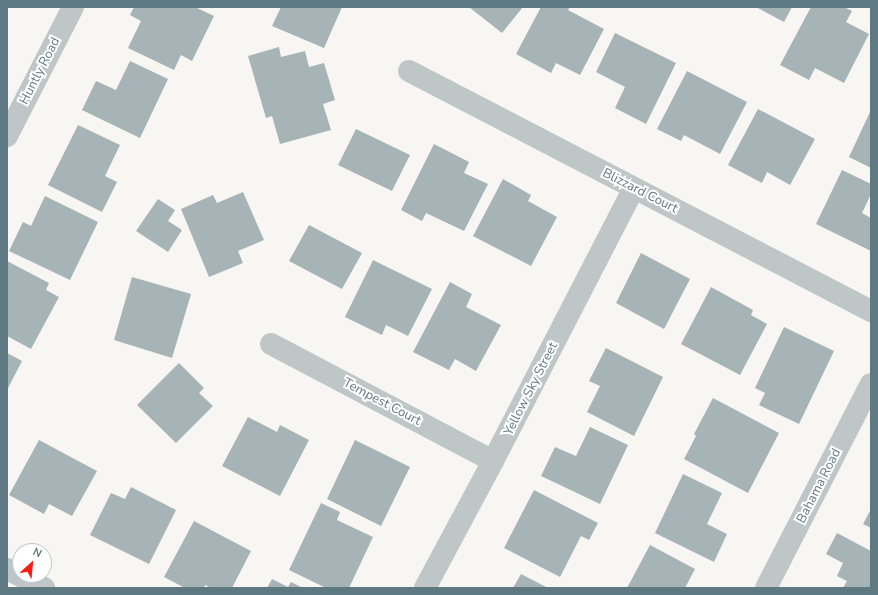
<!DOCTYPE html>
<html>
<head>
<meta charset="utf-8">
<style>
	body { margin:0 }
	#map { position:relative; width:878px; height:595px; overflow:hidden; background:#f7f6f3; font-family:"Nunito Sans",sans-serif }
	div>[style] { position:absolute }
	.building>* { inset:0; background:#a6b3b7 }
	.minor>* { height:22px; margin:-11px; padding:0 11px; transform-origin:11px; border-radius:11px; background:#bfc6c8 }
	span { translate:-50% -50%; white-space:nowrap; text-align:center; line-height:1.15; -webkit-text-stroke:4px #fff; paint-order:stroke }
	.street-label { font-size:13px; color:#5f7982 }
	.frame { position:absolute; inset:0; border:8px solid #5f7982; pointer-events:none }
	.north { position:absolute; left:12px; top:543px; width:40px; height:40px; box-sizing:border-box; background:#fff; border:1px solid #bfc9cd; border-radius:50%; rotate:27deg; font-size:11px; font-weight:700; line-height:16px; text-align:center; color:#5f7982 }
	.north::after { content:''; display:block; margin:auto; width:14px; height:18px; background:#f41f16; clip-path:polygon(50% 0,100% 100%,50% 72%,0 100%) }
</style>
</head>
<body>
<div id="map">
	<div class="building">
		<div style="clip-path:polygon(134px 7px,195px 7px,214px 16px,192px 61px,181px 55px,174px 70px,128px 48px,141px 21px,130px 15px)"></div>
		<div style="clip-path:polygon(281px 7px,342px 7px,324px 48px,272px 26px)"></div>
		<div style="clip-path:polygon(469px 7px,523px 7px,502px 33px)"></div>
		<div style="clip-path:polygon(541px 7px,570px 7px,568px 10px,604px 29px,580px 75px,556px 63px,551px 73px,516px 54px)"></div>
		<div style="clip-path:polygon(756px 7px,792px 7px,784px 22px)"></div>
		<div style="clip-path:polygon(811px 7px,844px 7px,852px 11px,846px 22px,869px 34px,844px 83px,815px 68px,809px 80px,780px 65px)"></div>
		<div style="clip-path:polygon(615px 33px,676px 63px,646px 124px,615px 108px,625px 87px,596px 72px)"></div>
		<div style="clip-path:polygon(279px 47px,281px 57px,305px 51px,309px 67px,324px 63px,335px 100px,323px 104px,331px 130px,280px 144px,272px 116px,266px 118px,248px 56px)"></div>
		<div style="clip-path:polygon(130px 61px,168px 79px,140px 138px,82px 110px,96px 81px,116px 90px)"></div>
		<div style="clip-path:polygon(687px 71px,747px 102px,720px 154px,684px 135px,681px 141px,657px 129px)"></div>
		<div style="clip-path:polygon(758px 109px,815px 139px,790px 185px,767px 172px,762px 183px,728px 165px)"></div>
		<div style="clip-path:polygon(871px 110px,871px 168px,849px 157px)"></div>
		<div style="clip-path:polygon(78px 125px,120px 145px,105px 176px,117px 182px,102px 212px,48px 185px)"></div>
		<div style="clip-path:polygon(356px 129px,410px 155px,392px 191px,338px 165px)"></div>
		<div style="clip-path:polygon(434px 144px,469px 162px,464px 173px,488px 184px,464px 231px,426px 213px,422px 221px,401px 210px)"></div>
		<div style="clip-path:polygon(842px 170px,871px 184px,871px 194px,862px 213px,871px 218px,871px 251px,816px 224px)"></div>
		<div style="clip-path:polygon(503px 179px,531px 195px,528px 201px,557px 217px,531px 266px,473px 236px)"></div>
		<div style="clip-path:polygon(243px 192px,264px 240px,238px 251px,243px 263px,209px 277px,181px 209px,213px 195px,217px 203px)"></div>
		<div style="clip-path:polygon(45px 196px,98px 222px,70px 280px,9px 251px,23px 222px,31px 226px)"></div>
		<div style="clip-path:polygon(158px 199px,175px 210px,168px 221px,182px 230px,168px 252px,136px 231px)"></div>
		<div style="clip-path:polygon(309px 225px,362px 253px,342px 289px,289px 261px)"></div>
		<div style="clip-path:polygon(641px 253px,690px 279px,664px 329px,616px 303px)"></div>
		<div style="clip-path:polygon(373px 260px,432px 289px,408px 336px,386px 325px,382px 335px,345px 317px)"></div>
		<div style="clip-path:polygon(7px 261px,49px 283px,46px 290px,59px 297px,31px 349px,7px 336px)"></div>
		<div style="clip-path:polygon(132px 277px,191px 294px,172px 358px,114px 340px)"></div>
		<div style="clip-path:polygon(450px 282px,472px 294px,466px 307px,501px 325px,476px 371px,455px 359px,449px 370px,413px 352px)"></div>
		<div style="clip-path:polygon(711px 287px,753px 310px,751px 315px,767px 324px,740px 375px,681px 344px)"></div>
		<div style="clip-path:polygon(784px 327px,834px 351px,799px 424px,759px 405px,765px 393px,755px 388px)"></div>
		<div style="clip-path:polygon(606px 348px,663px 377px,634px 436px,587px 412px,600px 386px,589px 381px)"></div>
		<div style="clip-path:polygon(7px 353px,22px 361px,7px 390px)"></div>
		<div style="clip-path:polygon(179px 363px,204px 388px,199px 393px,213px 406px,176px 443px,137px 405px)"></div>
		<div style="clip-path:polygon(713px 398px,779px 433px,748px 493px,684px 459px,696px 436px,694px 434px)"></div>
		<div style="clip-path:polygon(248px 417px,277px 432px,280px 425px,309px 440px,280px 496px,222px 466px)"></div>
		<div style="clip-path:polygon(590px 427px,628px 445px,600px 504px,541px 476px,555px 447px,576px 456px)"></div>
		<div style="clip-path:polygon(39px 440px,97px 471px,72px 516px,49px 504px,44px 514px,9px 495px)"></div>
		<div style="clip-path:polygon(355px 440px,410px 467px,381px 526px,327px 499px)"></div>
		<div style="clip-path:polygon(683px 474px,722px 493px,707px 524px,727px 534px,714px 562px,655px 533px)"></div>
		<div style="clip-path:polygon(131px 487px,176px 510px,149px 564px,90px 535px,111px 493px,125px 499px)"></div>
		<div style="clip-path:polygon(534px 490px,598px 523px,589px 540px,581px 536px,560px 577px,504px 548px)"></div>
		<div style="clip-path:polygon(321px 503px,340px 512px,337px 520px,373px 537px,349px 588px,326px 588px,289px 570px)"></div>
		<div style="clip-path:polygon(871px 509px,871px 528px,863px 524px)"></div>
		<div style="clip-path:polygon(194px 521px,251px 551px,232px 588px,211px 588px,205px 585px,204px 588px,185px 588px,164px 577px)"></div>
		<div style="clip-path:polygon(837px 533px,871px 551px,871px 588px,843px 588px,847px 581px,837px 576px,843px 563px,826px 554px)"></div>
		<div style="clip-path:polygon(650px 545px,695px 569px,685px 588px,627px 588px)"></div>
		<div style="clip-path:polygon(521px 574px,548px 588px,513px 588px)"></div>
		<div style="clip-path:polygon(272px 579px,288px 587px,291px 582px,303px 588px,267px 588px)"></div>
	</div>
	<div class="minor">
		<div style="left:409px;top:71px;width:521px;rotate:27.45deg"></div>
		<div style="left:7px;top:136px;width:145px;rotate:-62.9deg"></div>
		<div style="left:271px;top:344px;width:251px;rotate:27.8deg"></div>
		<div style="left:7px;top:569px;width:42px;rotate:27.2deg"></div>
		<div style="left:425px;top:588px;width:144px;rotate:-61.8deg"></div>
		<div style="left:493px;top:461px;width:307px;rotate:-62.7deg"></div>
		<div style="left:766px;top:588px;width:229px;rotate:-62.8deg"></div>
	</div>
	<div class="street-label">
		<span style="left:40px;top:71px;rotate:-63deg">Huntly Road</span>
		<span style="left:640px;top:191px;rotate:27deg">Blizzard Court</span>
		<span style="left:531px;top:389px;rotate:-63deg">Yellow Sky Street</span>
		<span style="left:382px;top:402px;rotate:28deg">Tempest Court</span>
		<span style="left:819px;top:486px;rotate:-63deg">Bahama Road</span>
	</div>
	<div class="frame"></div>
	<div class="north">N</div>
</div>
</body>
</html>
